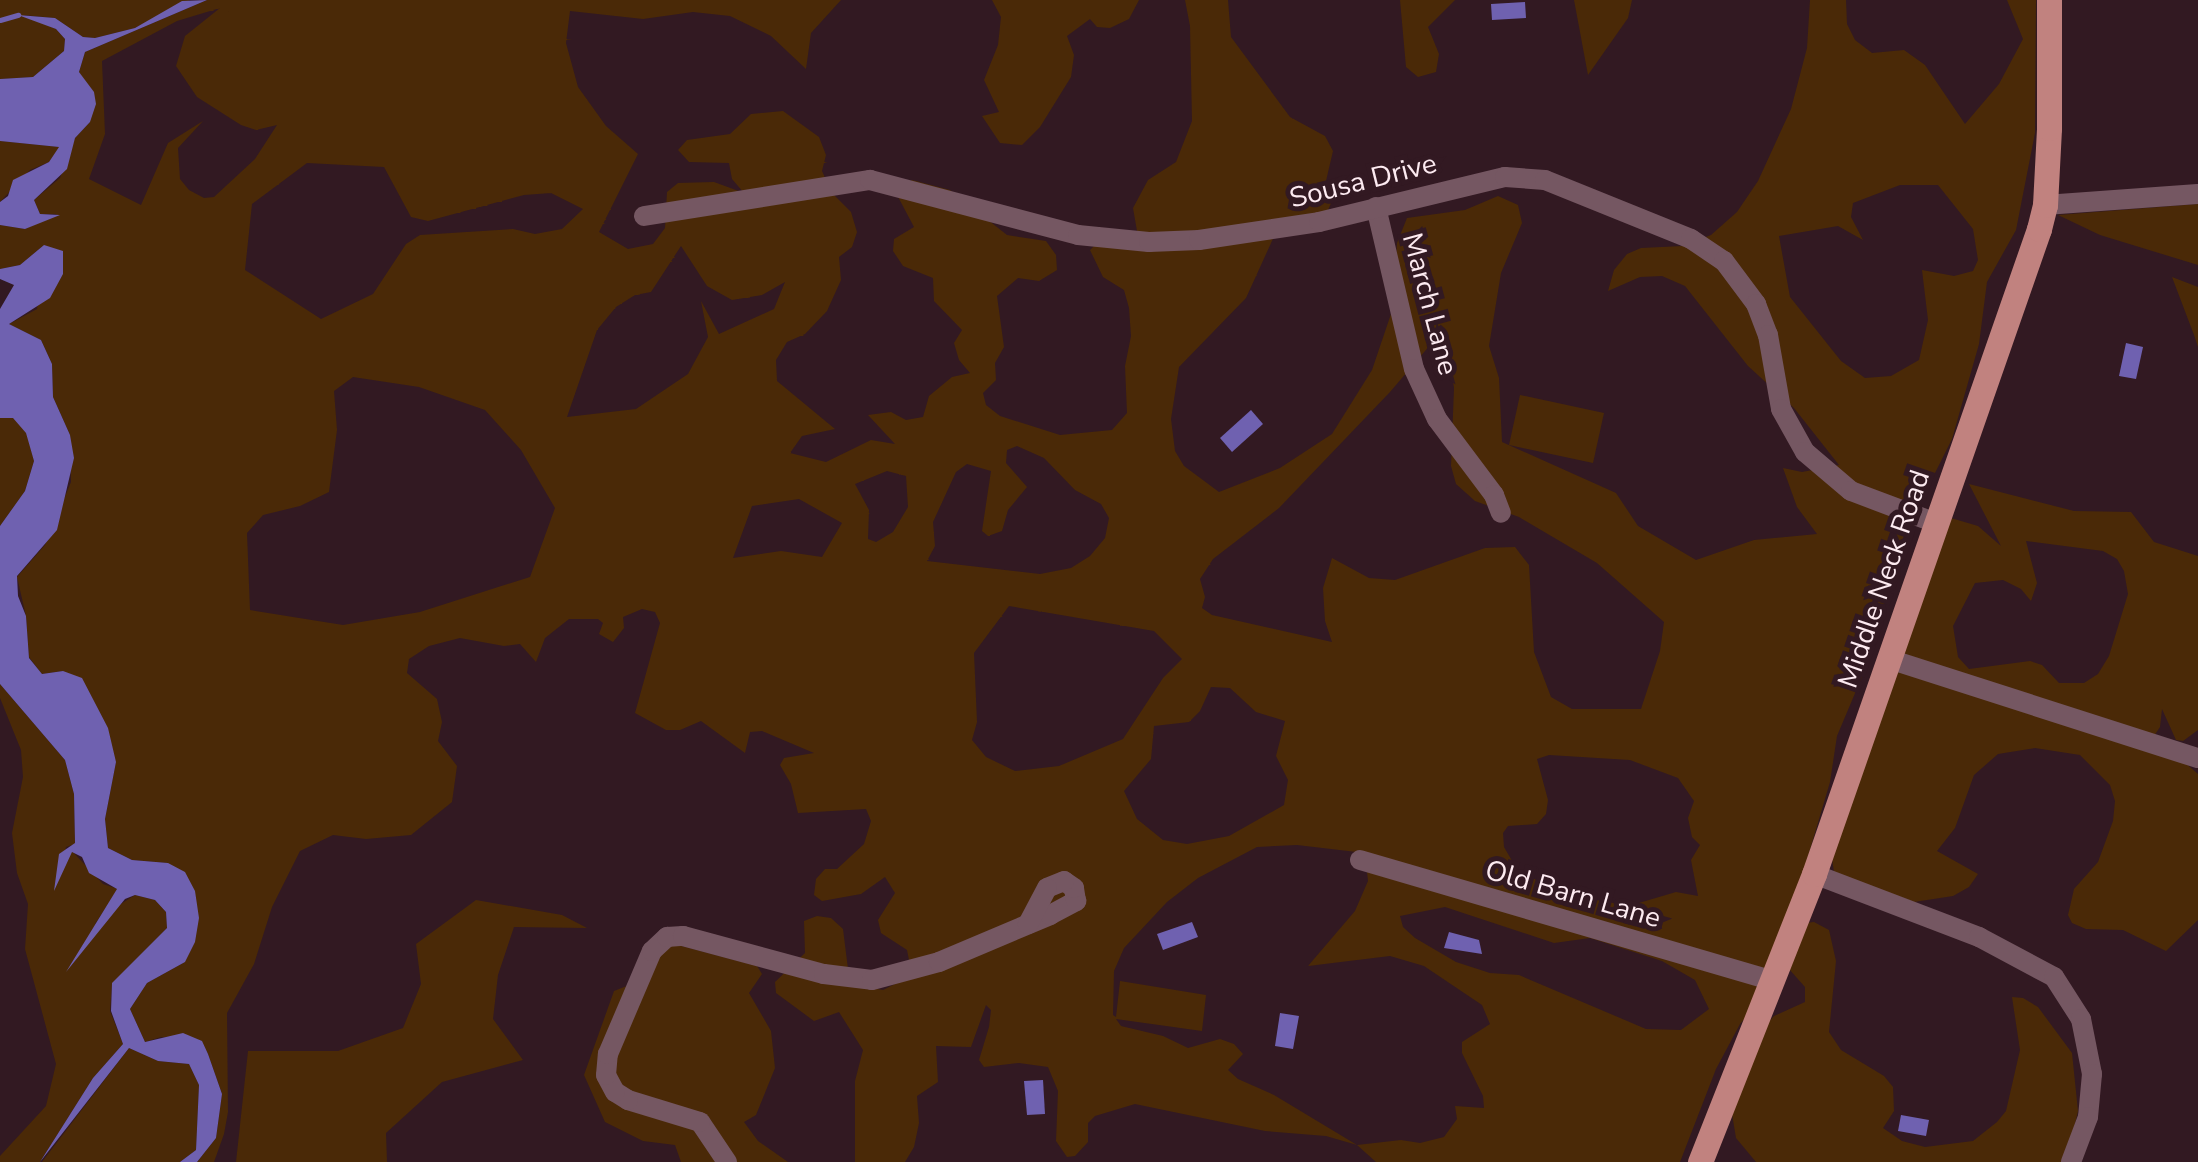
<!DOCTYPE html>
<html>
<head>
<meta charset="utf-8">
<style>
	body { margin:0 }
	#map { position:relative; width:2198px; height:1162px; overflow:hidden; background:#321922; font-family:"Nunito Sans",sans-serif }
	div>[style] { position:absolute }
	.green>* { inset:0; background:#4a2907 }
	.water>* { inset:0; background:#6f61b0 }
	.stream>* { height:5px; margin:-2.5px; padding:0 2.5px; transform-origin:2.5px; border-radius:2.5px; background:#6f61b0 }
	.minor>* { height:20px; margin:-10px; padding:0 10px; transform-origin:10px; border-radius:10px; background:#755762 }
	.major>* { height:25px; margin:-12.5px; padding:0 12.5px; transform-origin:12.5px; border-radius:12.5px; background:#c1827f }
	span { translate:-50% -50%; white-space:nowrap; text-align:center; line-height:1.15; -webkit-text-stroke:10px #321922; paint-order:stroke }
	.street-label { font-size:28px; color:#fdebf1 }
</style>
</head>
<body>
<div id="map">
	<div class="green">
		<div style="clip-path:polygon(0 0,190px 0,135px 28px,95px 38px,83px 37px,55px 18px,23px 15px,56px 29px,65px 39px,64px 51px,33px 77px,0 79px)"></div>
		<div style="clip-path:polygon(evenodd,207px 0,841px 0,811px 33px,806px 69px,771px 36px,730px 16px,693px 12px,643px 19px,570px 11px,566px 43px,578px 87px,606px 126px,638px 154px,599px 232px,628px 249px,653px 244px,665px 228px,667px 192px,678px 183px,714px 182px,744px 193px,732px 179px,729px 163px,689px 162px,678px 150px,687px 140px,730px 134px,751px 114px,783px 111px,819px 137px,826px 155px,822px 171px,832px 193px,851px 212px,857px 232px,852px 247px,839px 257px,841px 280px,827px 311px,805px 334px,787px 342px,776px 360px,777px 381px,835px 429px,802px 436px,790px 453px,826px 462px,871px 440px,895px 444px,868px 415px,891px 412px,906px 420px,923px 417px,929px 396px,952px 377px,970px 373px,959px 360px,954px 343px,962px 330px,934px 301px,933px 278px,903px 266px,893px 251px,894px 239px,914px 227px,896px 193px,912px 180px,950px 190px,1007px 235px,1046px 241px,1056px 255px,1057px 270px,1039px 281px,1018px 278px,997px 296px,1004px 347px,995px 363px,996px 380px,983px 393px,986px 405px,1000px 416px,1060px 435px,1112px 430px,1127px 413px,1125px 366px,1131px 336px,1129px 308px,1124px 290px,1103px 277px,1090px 250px,1099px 241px,1137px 231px,1133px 208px,1148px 180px,1176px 162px,1192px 121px,1190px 26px,1185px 0,1228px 0,1231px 37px,1290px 117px,1325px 136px,1333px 151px,1326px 181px,1334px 197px,1327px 212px,1282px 219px,1246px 298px,1179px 367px,1171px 419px,1175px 451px,1184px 466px,1219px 492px,1280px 468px,1332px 434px,1372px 370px,1393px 308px,1397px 243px,1407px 218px,1465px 210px,1498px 196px,1518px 205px,1522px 223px,1501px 273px,1489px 346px,1499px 378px,1502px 442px,1616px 493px,1638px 526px,1696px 560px,1754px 540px,1817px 534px,1797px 507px,1783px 468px,1802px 472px,1839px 465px,1794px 408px,1748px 366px,1685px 286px,1662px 276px,1640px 277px,1608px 291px,1614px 270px,1627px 254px,1641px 248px,1683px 246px,1711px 235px,1737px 212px,1758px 181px,1791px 109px,1807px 48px,1810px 0,1846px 0,1847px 24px,1855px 40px,1872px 53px,1904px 50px,1925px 65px,1965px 124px,1999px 84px,2023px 39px,2007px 0,2036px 0,2035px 133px,2016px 230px,1987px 282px,1979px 344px,1952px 439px,1904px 535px,1869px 660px,1837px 736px,1830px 782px,1806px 863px,1805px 923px,1814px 922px,1829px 930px,1836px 961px,1829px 1032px,1841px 1050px,1884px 1076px,1893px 1087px,1894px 1111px,1883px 1128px,1902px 1141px,1925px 1147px,1973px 1141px,1997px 1122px,2006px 1111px,2020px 1050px,2012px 997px,2023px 998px,2038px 1007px,2072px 1053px,2078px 1111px,2066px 1162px,1756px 1162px,1736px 1138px,1732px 1114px,1754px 1038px,1774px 1016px,1805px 1002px,1805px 987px,1789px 969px,1740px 1024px,1716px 1069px,1680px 1162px,1376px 1162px,1357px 1145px,1326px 1136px,1265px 1131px,1135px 1104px,1095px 1116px,1088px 1123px,1088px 1142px,1075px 1156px,1067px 1157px,1056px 1141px,1058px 1091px,1048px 1067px,1019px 1063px,984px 1067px,979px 1060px,989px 1027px,991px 1010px,986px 1005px,971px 1047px,936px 1046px,938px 1082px,917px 1096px,919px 1123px,914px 1147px,905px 1162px,855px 1162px,855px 1081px,863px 1050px,839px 1012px,814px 1021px,776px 993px,775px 982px,805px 953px,804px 921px,817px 916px,831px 918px,843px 929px,848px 969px,856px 985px,883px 990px,899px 982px,909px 960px,907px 950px,881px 933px,878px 920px,895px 893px,885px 877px,861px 894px,822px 901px,814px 895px,816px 879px,825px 869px,837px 869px,864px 844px,871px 821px,866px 809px,798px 813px,791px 784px,780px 765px,784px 758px,814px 753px,762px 731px,750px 732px,745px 753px,701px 721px,680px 730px,666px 730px,635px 713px,660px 623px,655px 612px,642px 609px,623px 617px,624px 628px,613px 642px,599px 634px,603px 623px,598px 619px,569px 619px,545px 638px,536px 662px,520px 644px,504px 646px,460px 638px,429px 646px,409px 659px,407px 673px,437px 699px,442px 722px,438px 741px,457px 766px,452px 802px,411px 835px,366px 839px,333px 835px,300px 851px,272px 907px,254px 964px,227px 1013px,228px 1112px,224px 1134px,214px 1162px,197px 1162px,216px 1138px,222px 1094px,208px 1054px,201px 1041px,161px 1037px,145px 1042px,130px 1009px,147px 983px,185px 962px,168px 863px,132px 860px,108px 848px,105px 819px,116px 762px,63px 671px,42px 674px,29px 657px,26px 616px,17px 577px,45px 545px,71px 482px,70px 435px,53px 397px,52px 364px,41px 340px,9px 324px,37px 309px,44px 245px,20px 265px,0 269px,0 225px,25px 229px,57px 214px,40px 214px,34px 200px,60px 178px,75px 138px,90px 122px,79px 72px,85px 52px,207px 0,220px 8px,185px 36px,176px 66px,197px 97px,241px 125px,256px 130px,277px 125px,255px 159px,214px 197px,204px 198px,189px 190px,180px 179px,178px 148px,203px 121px,168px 143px,141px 205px,89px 179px,105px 134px,102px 61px,177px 21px,220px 8px,207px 0,307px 163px,384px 167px,411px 217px,428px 221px,524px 195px,551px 193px,583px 209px,562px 229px,535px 234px,513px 229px,420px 235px,406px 244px,373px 294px,321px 319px,245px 270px,252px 204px,307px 163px,207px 0,1900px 185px,1938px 185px,1973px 229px,1978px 260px,1973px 271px,1954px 276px,1922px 270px,1928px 320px,1919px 360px,1891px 376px,1865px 378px,1841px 361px,1790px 297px,1779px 236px,1838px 226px,1863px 240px,1851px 217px,1853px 203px,1900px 185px,207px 0,681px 246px,707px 286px,732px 300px,762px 295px,785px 282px,774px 309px,719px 334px,701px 301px,708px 337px,688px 374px,636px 409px,567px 417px,597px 330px,616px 307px,635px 295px,651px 292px,681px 246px,207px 0,1437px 323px,1448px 346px,1454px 388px,1451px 466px,1456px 484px,1475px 501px,1519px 517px,1597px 563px,1664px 622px,1660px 651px,1641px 709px,1572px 709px,1551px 697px,1534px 652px,1529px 565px,1515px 547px,1485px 548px,1395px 580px,1369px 578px,1332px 558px,1323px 588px,1325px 621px,1332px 642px,1212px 615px,1202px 608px,1205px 597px,1200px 579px,1213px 559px,1279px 508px,1390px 392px,1431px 344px,1437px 323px,207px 0,353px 377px,419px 387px,485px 410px,521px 450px,555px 508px,530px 577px,420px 612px,343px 625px,250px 610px,247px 533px,263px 515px,300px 506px,329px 492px,337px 430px,334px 391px,353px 377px,207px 0,1017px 446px,1044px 458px,1075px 490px,1101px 504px,1109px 518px,1105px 538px,1090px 556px,1071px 568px,1040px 574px,927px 561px,935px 546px,933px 522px,956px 472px,967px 464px,991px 471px,982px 531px,988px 536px,1002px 531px,1008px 510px,1027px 487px,1006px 463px,1007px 450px,1017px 446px,207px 0,887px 471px,906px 476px,908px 507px,893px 532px,876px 542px,868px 539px,869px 510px,855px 484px,887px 471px,207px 0,799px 499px,842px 523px,822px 557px,781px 551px,733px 558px,752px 506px,799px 499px,207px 0,1009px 606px,1154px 631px,1182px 659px,1163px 678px,1123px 739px,1059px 766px,1015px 771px,986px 757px,972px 740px,977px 722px,974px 653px,1009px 606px,207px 0,1211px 687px,1230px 688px,1256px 712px,1285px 721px,1276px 756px,1288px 780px,1284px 805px,1229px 836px,1187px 844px,1163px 840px,1137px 819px,1124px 791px,1151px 759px,1154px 726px,1189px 722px,1200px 711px,1211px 687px,207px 0,1549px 755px,1630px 760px,1678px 778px,1694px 801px,1688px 818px,1692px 837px,1700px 845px,1691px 860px,1698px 896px,1676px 892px,1632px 905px,1605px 902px,1559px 891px,1518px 871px,1504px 847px,1503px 833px,1508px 826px,1537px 824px,1546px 814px,1548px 800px,1537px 759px,1549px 755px,207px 0,1297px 845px,1365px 853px,1368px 881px,1355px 911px,1308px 966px,1390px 956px,1424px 966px,1482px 1005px,1490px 1024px,1462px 1042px,1462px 1053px,1483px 1096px,1484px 1108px,1455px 1106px,1457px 1119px,1444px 1137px,1420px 1143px,1401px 1140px,1357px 1145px,1274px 1095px,1238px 1079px,1228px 1070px,1243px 1054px,1234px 1044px,1220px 1039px,1188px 1048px,1163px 1036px,1121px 1026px,1116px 1019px,1202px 1031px,1206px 995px,1120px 981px,1116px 1017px,1113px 1015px,1114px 971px,1124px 948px,1167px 902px,1198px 878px,1257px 847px,1297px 845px,207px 0,1445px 907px,1554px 943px,1590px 938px,1662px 961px,1695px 980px,1709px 1009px,1681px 1030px,1646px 1029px,1519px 975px,1490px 973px,1456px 962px,1415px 938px,1403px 927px,1400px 916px,1445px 907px)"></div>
		<div style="clip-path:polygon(992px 0,1139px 0,1129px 19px,1110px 28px,1097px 27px,1090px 19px,1067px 36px,1074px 55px,1071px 77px,1040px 127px,1022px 145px,1000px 143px,982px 116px,999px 112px,984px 80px,998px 45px,1001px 17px)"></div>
		<div style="clip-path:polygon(1400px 0,1455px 0,1428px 27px,1439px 54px,1436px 72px,1418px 77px,1406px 67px)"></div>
		<div style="clip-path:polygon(1574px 0,1632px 0,1628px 18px,1588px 75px)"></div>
		<div style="clip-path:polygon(0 141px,60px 147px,49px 162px,30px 170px,0 202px)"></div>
		<div style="clip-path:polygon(2198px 204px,2198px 265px,2100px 235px,2058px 215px)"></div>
		<div style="clip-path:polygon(2172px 277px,2198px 287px,2198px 347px,2194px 335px)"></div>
		<div style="clip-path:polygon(1520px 395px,1604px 413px,1593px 463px,1509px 445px)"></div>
		<div style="clip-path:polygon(13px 417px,27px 433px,34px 461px,25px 491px,0 526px,0 418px)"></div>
		<div style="clip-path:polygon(evenodd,1969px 484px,2074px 511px,2131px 512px,2154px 542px,2198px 556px,2198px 730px,2183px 741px,2176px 740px,2162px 709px,2160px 727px,2154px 736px,2198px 774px,2198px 920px,2166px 951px,2123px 930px,2086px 929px,2072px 923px,2068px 915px,2074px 889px,2098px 862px,2113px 821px,2115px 801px,2110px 785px,2080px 755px,2035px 748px,1998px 754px,1974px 775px,1955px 828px,1937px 851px,1978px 874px,1969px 887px,1953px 896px,1914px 902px,1834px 872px,1831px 852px,1951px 518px,1978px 526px,2001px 546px,1969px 484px,2026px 541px,2103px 551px,2117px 559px,2124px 571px,2128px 594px,2109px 656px,2098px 674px,2084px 683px,2059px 683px,2042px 665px,2030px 661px,1969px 669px,1958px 657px,1953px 626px,1975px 583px,2003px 580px,2021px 589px,2031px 601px,2037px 583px,2026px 541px)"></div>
		<div style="clip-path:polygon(0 684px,65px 760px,74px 794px,75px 844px,66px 847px,62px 867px,72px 851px,103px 884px,118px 889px,95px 924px,103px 925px,113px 909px,135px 895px,155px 900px,166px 912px,167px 928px,112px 984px,110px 1011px,123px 1044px,93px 1078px,40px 1162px,0 1162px,0 1156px,46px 1106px,56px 1064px,25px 949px,28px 904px,17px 873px,12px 833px,23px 777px,21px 750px,0 698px)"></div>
		<div style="clip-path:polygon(476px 900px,562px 915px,587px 928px,514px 927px,498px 975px,493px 1019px,523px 1060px,442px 1082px,386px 1133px,387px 1162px,236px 1162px,248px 1051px,338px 1051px,403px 1028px,421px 984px,416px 944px)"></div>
		<div style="clip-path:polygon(674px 944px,757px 966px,762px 974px,749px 993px,771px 1031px,775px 1068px,756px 1115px,744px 1122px,758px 1141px,788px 1162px,681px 1162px,675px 1145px,643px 1141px,605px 1122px,584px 1075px,614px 991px,647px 978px,662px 952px)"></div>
		<div style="clip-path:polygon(129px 1048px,158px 1061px,189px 1064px,199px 1085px,196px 1150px,180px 1162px,42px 1162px)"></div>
	</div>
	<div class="water">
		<div style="clip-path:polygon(207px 0,85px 52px,79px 72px,94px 92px,96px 104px,90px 122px,75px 138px,67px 169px,34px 200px,40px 214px,60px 215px,25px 229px,0 225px,0 202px,8px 196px,13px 180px,49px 162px,59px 147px,0 141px,0 79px,33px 77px,64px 51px,65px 39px,56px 29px,18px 15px,55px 18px,83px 37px,95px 38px,135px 28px,182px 1px)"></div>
		<div style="clip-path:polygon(1525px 2px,1526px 18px,1492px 20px,1491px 4px)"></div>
		<div style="clip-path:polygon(44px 245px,63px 251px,63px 274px,50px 298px,9px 324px,41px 340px,52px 364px,53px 397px,70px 435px,74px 458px,57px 530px,17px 576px,18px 596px,26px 616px,29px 658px,42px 674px,63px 671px,82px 678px,108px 728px,116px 762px,105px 819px,108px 848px,132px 860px,168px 863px,185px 872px,195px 891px,199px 918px,195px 942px,185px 962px,147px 983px,130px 1009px,145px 1042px,183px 1033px,202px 1041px,208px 1054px,222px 1094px,216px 1138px,197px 1162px,180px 1162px,196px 1150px,199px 1085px,189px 1064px,158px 1061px,129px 1048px,40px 1162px,93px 1078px,123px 1044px,111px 1011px,112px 983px,167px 928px,166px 912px,155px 900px,135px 895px,125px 899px,66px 972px,117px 889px,89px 873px,82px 857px,72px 852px,54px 891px,59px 854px,75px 843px,74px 794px,65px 760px,0 684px,0 526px,25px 491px,34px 461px,26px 433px,13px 418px,0 418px,0 309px,14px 285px,0 279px,0 269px,20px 265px)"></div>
		<div style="clip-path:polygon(2126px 343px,2143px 347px,2136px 379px,2119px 376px)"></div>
		<div style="clip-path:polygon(1251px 410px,1263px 424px,1232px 452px,1220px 438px)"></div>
		<div style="clip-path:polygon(1192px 922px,1198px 937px,1163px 950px,1157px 934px)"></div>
		<div style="clip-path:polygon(1449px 932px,1479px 940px,1482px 954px,1444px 948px)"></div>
		<div style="clip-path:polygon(1280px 1013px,1299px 1016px,1293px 1049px,1275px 1046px)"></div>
		<div style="clip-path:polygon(1043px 1080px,1045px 1114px,1027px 1115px,1024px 1081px)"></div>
		<div style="clip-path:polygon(1901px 1115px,1929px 1120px,1926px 1136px,1898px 1131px)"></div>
	</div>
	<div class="stream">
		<div style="left:0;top:20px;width:19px;rotate:-16deg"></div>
	</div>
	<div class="minor">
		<div style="left:2045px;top:205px;width:153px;rotate:-4.1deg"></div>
		<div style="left:1376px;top:207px;width:166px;rotate:76.8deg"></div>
		<div style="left:1414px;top:369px;width:55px;rotate:65.3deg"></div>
		<div style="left:1437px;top:419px;width:95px;rotate:53.1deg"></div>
		<div style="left:1494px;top:495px;width:19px;rotate:69deg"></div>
		<div style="left:644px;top:216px;width:229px;rotate:-9.1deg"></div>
		<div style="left:870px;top:180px;width:215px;rotate:14.8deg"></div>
		<div style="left:1078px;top:235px;width:71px;rotate:5.6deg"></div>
		<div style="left:1149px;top:242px;width:50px;rotate:-2.3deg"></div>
		<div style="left:1199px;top:240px;width:121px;rotate:-8.5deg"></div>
		<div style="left:1319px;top:222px;width:191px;rotate:-13.6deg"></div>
		<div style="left:1505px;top:177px;width:40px;rotate:4.3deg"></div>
		<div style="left:1545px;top:180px;width:157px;rotate:22deg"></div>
		<div style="left:1691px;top:239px;width:40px;rotate:34deg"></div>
		<div style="left:1724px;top:261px;width:54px;rotate:53.3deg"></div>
		<div style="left:1756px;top:304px;width:33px;rotate:69deg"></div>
		<div style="left:1768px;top:335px;width:75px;rotate:80deg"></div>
		<div style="left:1781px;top:409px;width:49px;rotate:60.8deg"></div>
		<div style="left:1805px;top:452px;width:60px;rotate:40.3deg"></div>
		<div style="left:1851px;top:491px;width:91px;rotate:20.6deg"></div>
		<div style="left:1889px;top:659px;width:324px;rotate:17.8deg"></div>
		<div style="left:1360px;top:860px;width:428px;rotate:16.3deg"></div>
		<div style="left:1814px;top:874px;width:177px;rotate:20.9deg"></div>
		<div style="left:1979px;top:937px;width:85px;rotate:28.1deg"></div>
		<div style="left:2054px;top:977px;width:50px;rotate:57.3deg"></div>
		<div style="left:2081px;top:1019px;width:56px;rotate:78.7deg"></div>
		<div style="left:2092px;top:1074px;width:43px;rotate:95.3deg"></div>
		<div style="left:2088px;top:1117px;width:48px;rotate:110.7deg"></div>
		<div style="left:727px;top:1162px;width:48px;rotate:-124deg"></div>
		<div style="left:700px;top:1122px;width:75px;rotate:-163deg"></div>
		<div style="left:628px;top:1100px;width:15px;rotate:-148deg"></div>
		<div style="left:615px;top:1092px;width:19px;rotate:-118deg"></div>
		<div style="left:606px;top:1075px;width:21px;rotate:-85deg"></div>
		<div style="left:608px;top:1054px;width:112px;rotate:-66.9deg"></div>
		<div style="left:652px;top:951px;width:21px;rotate:-43deg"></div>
		<div style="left:667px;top:937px;width:16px;rotate:-4deg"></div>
		<div style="left:683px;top:936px;width:146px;rotate:15.1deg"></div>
		<div style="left:824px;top:974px;width:48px;rotate:7.1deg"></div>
		<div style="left:872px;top:980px;width:69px;rotate:-15deg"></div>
		<div style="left:939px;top:962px;width:121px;rotate:-22.9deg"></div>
		<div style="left:1050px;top:915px;width:30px;rotate:-28deg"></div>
		<div style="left:1076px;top:901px;width:13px;rotate:-99deg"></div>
		<div style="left:1074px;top:888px;width:12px;rotate:-145deg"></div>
		<div style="left:1064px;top:881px;width:18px;rotate:158deg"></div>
		<div style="left:1047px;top:888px;width:41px;rotate:117.8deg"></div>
	</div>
	<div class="major">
		<div style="left:1700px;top:1162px;width:310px;rotate:-68.4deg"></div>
		<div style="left:1814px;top:874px;width:683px;rotate:-70.77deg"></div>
		<div style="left:2039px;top:229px;width:25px;rotate:-76deg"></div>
		<div style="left:2045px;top:205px;width:77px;rotate:-87deg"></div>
		<div style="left:2049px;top:128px;width:128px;rotate:-90deg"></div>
	</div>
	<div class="street-label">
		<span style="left:1363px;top:181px;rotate:-14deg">Sousa Drive</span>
		<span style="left:1430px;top:304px;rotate:75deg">March Lane</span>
		<span style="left:1884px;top:579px;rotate:-71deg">Middle Neck Road</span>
		<span style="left:1573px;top:894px;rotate:16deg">Old Barn Lane</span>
	</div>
</div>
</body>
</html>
